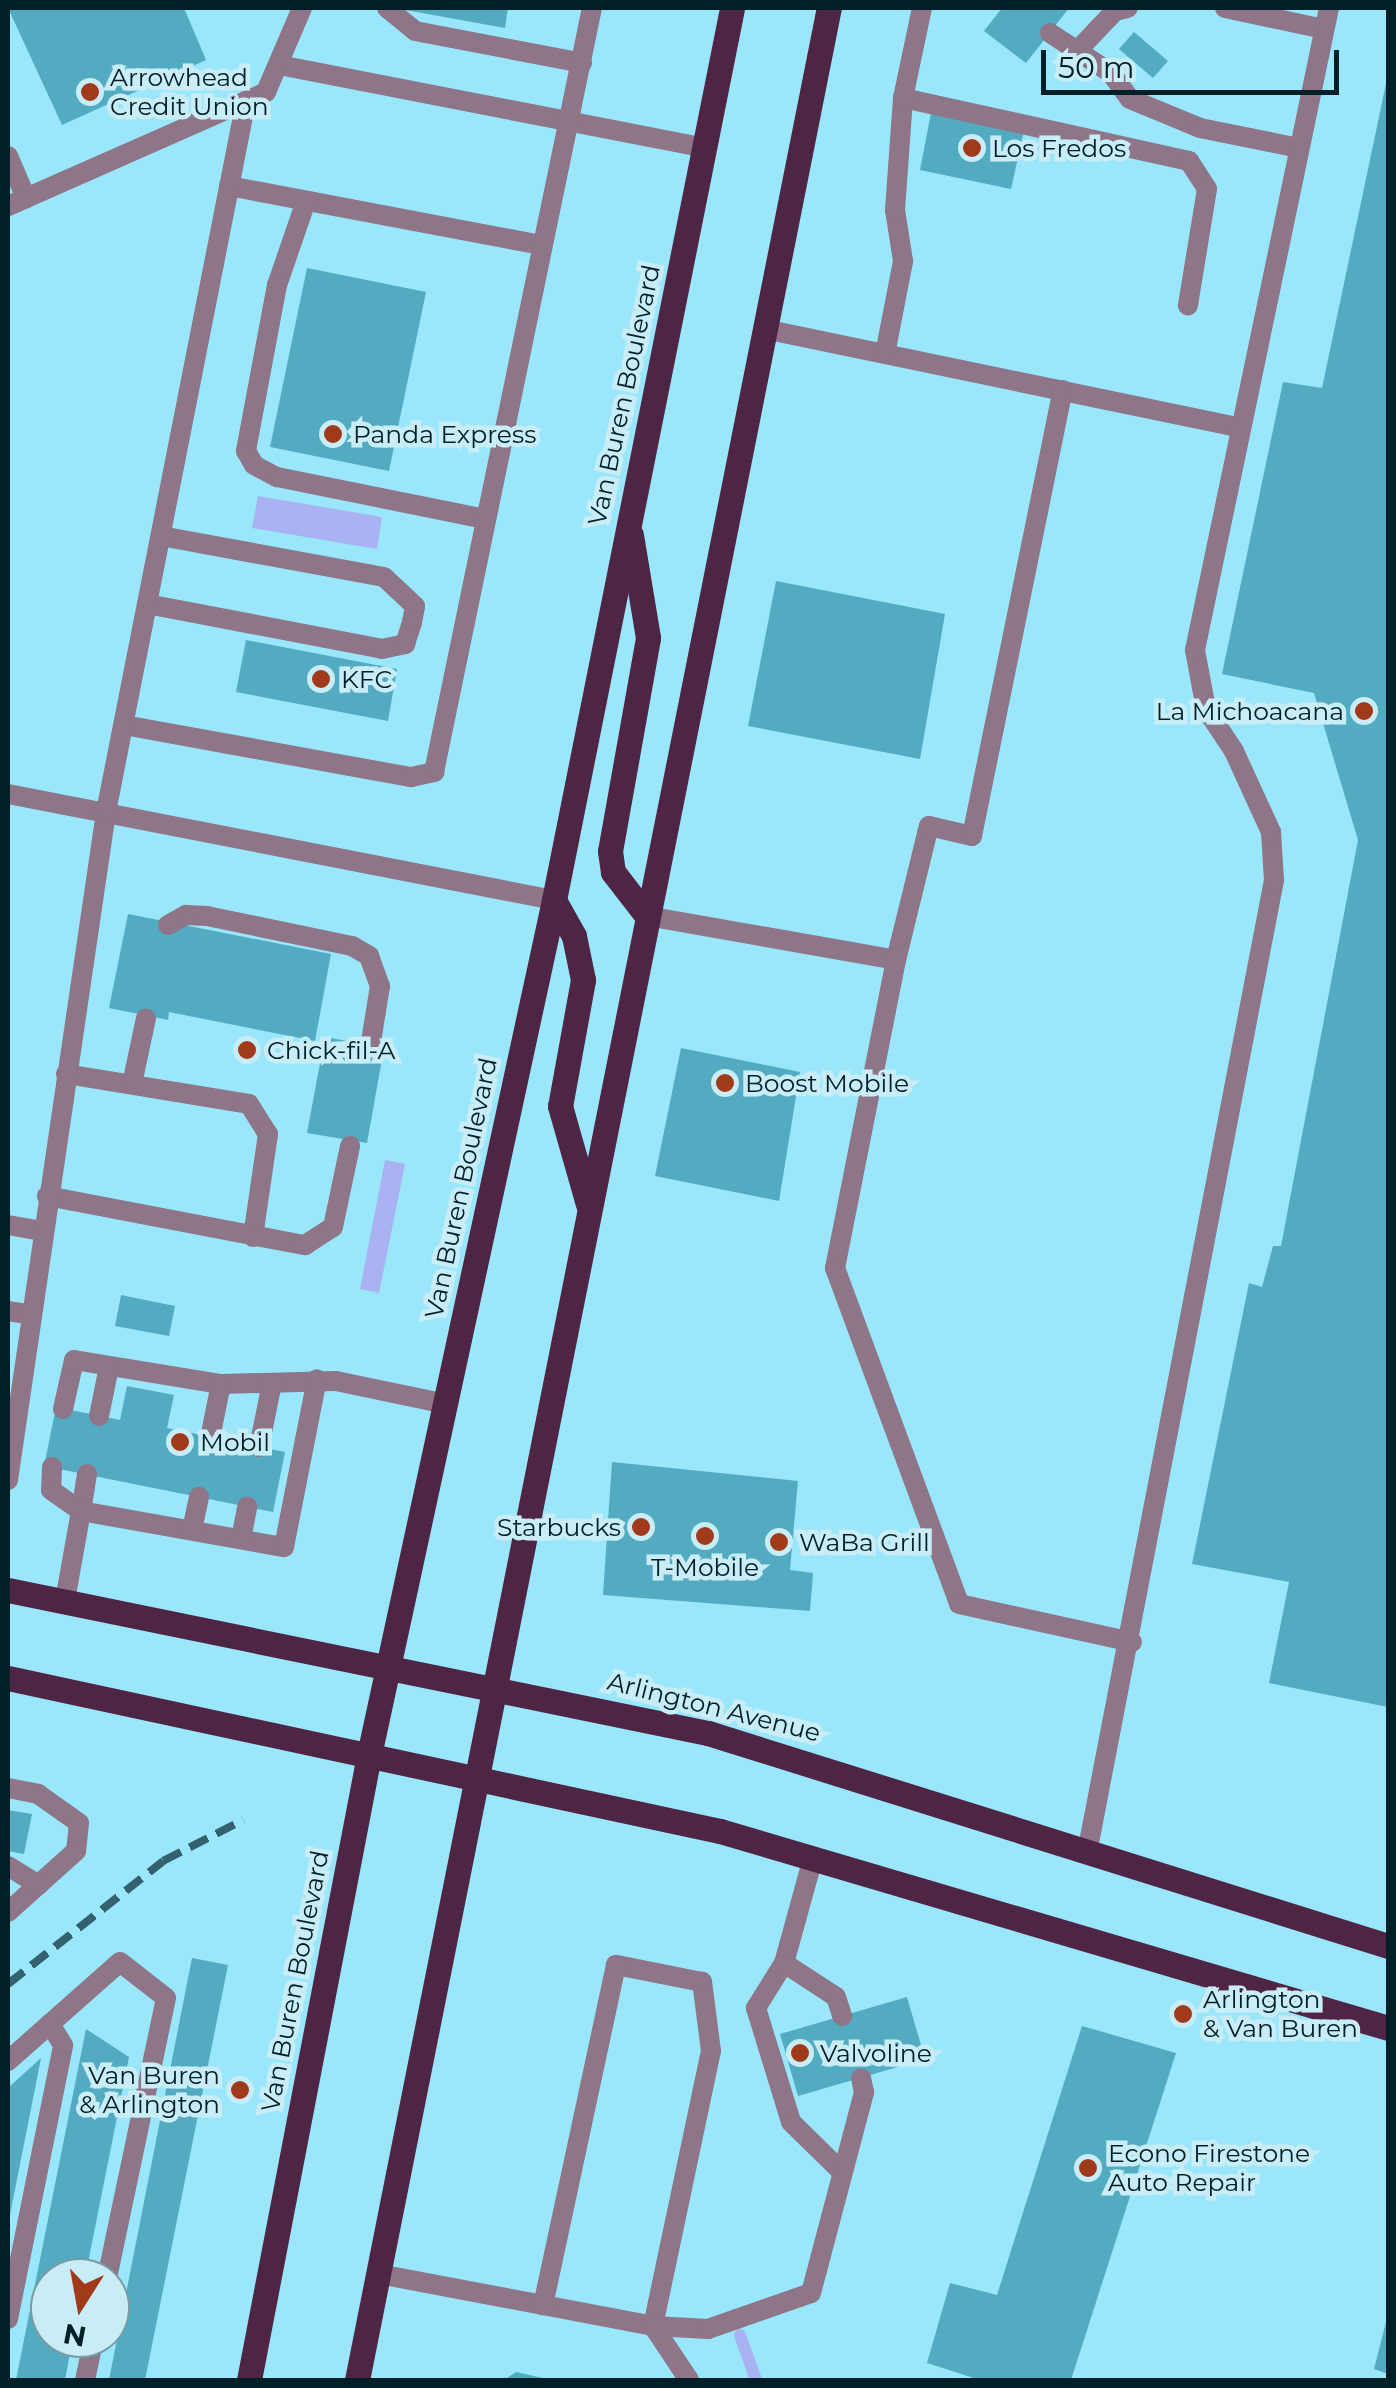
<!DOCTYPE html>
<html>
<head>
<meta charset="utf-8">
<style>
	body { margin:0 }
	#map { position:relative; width:1396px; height:2388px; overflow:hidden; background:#9ae6fb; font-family:Montserrat,sans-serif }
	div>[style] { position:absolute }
	.water>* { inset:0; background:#a9b3f2 }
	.stream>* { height:12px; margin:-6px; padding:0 6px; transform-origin:6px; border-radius:6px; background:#a9b3f2 }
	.building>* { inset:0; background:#53abc2 }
	.service>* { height:20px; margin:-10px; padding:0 10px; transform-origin:10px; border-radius:10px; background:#8e7587 }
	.primary>* { height:25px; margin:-12.5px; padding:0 12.5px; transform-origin:12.5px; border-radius:12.5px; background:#4f2545 }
	.rail>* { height:8px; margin-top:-4px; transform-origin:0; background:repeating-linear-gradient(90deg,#33616e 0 20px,transparent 0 30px) }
	.dots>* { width:28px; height:28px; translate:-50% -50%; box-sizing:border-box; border:5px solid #c8edf7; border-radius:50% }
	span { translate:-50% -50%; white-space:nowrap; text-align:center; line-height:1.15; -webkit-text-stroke:9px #c8edf7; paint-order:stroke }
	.poi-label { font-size:25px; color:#001f27 }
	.left { translate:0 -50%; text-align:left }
	.right { translate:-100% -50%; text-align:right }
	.street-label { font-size:25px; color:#001f27 }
	.frame { position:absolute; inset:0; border:10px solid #001f27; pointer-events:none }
	.north { position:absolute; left:30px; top:2258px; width:100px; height:100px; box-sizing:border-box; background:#c8edf7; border:2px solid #789ba4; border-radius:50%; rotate:191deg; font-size:28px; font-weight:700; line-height:40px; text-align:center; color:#001f27 }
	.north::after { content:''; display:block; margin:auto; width:35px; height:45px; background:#a13a1a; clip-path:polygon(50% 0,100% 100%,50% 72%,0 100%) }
	.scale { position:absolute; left:1041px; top:50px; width:298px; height:45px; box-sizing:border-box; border:5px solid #001f27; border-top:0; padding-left:12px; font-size:30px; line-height:35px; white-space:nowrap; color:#001f27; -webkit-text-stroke:8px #c8edf7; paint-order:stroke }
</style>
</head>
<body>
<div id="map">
	<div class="water">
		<div style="clip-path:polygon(258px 496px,382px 517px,377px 549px,252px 528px)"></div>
		<div style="clip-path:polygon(385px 1160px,405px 1164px,379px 1293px,360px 1289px)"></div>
	</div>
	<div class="stream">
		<div style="left:740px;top:2335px;width:48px;rotate:70.4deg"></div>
	</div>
	<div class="building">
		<div style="clip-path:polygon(8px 8px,184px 8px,206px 60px,62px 125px)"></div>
		<div style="clip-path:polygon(394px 8px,508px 8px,505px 28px)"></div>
		<div style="clip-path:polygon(1002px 8px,1069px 8px,1026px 63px,984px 31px)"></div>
		<div style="clip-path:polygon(1134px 32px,1168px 61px,1153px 78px,1119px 49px)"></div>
		<div style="clip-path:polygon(1388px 74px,1388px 1707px,1269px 1683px,1289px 1582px,1192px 1564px,1249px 1283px,1262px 1287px,1273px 1246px,1281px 1246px,1358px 840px,1314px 693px,1222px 674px,1283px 382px,1322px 388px)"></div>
		<div style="clip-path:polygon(932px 108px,1025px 126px,1011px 189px,920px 170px)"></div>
		<div style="clip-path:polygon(307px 268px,426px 292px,389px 471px,270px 447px)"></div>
		<div style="clip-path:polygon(776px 581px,945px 614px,920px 759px,748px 726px)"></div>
		<div style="clip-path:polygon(246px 640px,397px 669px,388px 721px,236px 692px)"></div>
		<div style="clip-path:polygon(128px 914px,331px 954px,315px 1041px,169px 1012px,168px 1020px,109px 1008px)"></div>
		<div style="clip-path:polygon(325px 1037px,384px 1048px,367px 1143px,307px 1133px)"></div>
		<div style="clip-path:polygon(681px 1048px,800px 1072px,779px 1201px,655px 1176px)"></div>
		<div style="clip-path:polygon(121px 1295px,175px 1306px,169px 1336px,115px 1326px)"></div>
		<div style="clip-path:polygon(127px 1386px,174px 1395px,167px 1428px,285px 1452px,273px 1512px,44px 1466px,56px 1407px,120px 1420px)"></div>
		<div style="clip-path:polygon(612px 1462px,798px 1481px,790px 1570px,813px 1573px,810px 1611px,603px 1595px)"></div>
		<div style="clip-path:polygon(8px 1810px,32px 1814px,24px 1854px,8px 1851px)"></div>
		<div style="clip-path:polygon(192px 1958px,228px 1965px,145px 2380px,109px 2380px)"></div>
		<div style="clip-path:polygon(907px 1997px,925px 2059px,798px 2096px,780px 2034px)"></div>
		<div style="clip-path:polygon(1082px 2026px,1176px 2053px,1071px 2380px,980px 2380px,927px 2363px,950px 2283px,997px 2295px)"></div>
		<div style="clip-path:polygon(86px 2029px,129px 2057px,85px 2278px,50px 2278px,50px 2338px,73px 2338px,65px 2380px,16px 2380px)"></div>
		<div style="clip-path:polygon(41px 2058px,9px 2220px,8px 2220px,8px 2088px)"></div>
		<div style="clip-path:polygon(1388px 2314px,1388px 2374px,1374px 2369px)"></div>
		<div style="clip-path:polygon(516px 2372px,547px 2379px,547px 2380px,504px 2380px)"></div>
	</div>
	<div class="service">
		<div style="left:387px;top:8px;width:36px;rotate:39deg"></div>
		<div style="left:415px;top:31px;width:170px;rotate:10.8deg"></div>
		<div style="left:1225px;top:8px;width:101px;rotate:12deg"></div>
		<div style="left:1050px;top:33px;width:73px;rotate:33.3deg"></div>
		<div style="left:1111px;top:73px;width:32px;rotate:54deg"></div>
		<div style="left:1130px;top:99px;width:76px;rotate:22.5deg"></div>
		<div style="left:1200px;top:128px;width:101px;rotate:11.4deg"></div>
		<div style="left:1077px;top:51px;width:55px;rotate:-46.5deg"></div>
		<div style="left:1115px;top:11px;width:13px;rotate:-13deg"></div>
		<div style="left:279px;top:65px;width:435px;rotate:11deg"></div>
		<div style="left:903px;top:98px;width:293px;rotate:12.4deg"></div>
		<div style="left:1189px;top:161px;width:33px;rotate:57deg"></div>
		<div style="left:1207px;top:189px;width:118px;rotate:99.3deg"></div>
		<div style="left:8px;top:156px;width:46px;rotate:66.8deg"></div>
		<div style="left:229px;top:186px;width:318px;rotate:10.7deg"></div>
		<div style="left:306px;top:201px;width:89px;rotate:109deg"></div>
		<div style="left:277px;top:285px;width:169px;rotate:100.6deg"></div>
		<div style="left:246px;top:451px;width:16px;rotate:60deg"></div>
		<div style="left:254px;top:465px;width:26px;rotate:28deg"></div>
		<div style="left:277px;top:477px;width:213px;rotate:11.4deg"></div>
		<div style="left:8px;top:206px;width:282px;rotate:-23.8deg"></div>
		<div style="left:266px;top:92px;width:91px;rotate:-66.8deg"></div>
		<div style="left:764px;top:329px;width:487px;rotate:11.7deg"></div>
		<div style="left:885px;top:354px;width:95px;rotate:-79deg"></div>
		<div style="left:903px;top:261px;width:52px;rotate:-98.9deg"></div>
		<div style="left:895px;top:210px;width:112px;rotate:-85.9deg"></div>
		<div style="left:903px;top:98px;width:92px;rotate:-78.1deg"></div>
		<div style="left:147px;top:604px;width:239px;rotate:10.8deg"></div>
		<div style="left:382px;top:649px;width:24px;rotate:-12deg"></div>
		<div style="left:405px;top:644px;width:23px;rotate:-72deg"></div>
		<div style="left:412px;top:622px;width:16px;rotate:-79deg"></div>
		<div style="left:415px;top:606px;width:42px;rotate:-136.9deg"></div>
		<div style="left:384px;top:577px;width:227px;rotate:-169.6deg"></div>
		<div style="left:124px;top:725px;width:292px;rotate:10.3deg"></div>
		<div style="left:411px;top:777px;width:24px;rotate:-12deg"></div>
		<div style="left:434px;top:772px;width:780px;rotate:-78.32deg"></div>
		<div style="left:8px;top:794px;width:556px;rotate:10.99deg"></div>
		<div style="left:647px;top:916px;width:253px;rotate:10deg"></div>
		<div style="left:896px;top:960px;width:138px;rotate:-76.2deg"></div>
		<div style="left:929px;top:826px;width:44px;rotate:13.1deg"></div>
		<div style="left:972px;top:836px;width:455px;rotate:-78.5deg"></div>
		<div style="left:168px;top:925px;width:21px;rotate:-29deg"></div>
		<div style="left:186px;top:915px;width:21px;rotate:3deg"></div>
		<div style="left:207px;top:916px;width:148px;rotate:11.7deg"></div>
		<div style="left:352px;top:946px;width:20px;rotate:30deg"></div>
		<div style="left:369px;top:956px;width:32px;rotate:70deg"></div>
		<div style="left:380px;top:986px;width:63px;rotate:99.2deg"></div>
		<div style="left:896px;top:960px;width:314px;rotate:101.2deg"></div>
		<div style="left:835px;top:1268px;width:358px;rotate:69.7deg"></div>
		<div style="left:959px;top:1604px;width:177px;rotate:12.4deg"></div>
		<div style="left:66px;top:1074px;width:185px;rotate:9.3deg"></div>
		<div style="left:249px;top:1104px;width:36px;rotate:58deg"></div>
		<div style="left:268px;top:1134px;width:104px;rotate:98.3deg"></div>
		<div style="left:132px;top:1084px;width:67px;rotate:-78deg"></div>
		<div style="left:47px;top:1196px;width:263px;rotate:10.8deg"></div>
		<div style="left:305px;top:1245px;width:33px;rotate:-33deg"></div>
		<div style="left:333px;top:1227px;width:83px;rotate:-78.1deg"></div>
		<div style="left:8px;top:1225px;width:35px;rotate:10deg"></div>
		<div style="left:8px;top:1311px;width:24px;rotate:9deg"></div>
		<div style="left:63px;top:1409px;width:50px;rotate:-77.3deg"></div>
		<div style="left:74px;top:1360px;width:149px;rotate:9.3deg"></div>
		<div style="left:221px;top:1384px;width:115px;rotate:-1.5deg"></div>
		<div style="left:336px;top:1381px;width:112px;rotate:11.8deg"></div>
		<div style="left:99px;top:1416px;width:50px;rotate:-78.5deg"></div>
		<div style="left:210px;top:1438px;width:55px;rotate:-78.5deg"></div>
		<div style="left:259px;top:1447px;width:65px;rotate:-78.5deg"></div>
		<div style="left:52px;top:1467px;width:23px;rotate:92deg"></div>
		<div style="left:51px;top:1490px;width:37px;rotate:35deg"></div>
		<div style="left:81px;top:1511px;width:91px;rotate:100.1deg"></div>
		<div style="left:87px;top:1474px;width:37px;rotate:99deg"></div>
		<div style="left:81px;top:1511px;width:206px;rotate:10.1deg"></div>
		<div style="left:284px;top:1547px;width:171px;rotate:-78.9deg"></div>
		<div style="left:8px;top:1480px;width:675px;rotate:-81.65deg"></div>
		<div style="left:106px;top:812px;width:725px;rotate:-78.86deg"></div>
		<div style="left:192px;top:1530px;width:34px;rotate:-78deg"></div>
		<div style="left:241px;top:1539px;width:33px;rotate:-79deg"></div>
		<div style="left:8px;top:1788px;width:31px;rotate:11deg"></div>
		<div style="left:38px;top:1794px;width:50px;rotate:35.3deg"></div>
		<div style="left:79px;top:1823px;width:28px;rotate:96deg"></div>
		<div style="left:76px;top:1851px;width:91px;rotate:138.1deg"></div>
		<div style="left:1088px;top:1848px;width:986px;rotate:-79.12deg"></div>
		<div style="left:1274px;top:880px;width:48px;rotate:-93.6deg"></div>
		<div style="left:1271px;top:832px;width:89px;rotate:-114.6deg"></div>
		<div style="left:1234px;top:751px;width:50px;rotate:-123.7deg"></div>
		<div style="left:1206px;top:709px;width:60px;rotate:-100.6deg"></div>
		<div style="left:1195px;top:650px;width:656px;rotate:-78.21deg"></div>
		<div style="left:813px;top:1858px;width:109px;rotate:105.4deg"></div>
		<div style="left:784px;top:1963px;width:53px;rotate:121.9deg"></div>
		<div style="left:756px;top:2008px;width:119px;rotate:72.9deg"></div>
		<div style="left:791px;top:2122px;width:69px;rotate:44.4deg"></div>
		<div style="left:8px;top:1866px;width:36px;rotate:32deg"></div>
		<div style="left:784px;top:1963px;width:62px;rotate:33.2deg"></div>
		<div style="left:836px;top:1997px;width:20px;rotate:72deg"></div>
		<div style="left:8px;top:2061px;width:149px;rotate:-41.5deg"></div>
		<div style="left:120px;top:1962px;width:58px;rotate:38deg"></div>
		<div style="left:166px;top:1998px;width:286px;rotate:101.9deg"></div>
		<div style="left:379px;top:2274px;width:279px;rotate:10.7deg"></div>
		<div style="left:653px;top:2326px;width:281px;rotate:-78.1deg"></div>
		<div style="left:711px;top:2051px;width:70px;rotate:-97.4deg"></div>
		<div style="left:702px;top:1982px;width:88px;rotate:-168.8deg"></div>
		<div style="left:616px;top:1965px;width:348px;rotate:102.1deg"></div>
		<div style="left:8px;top:2319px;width:279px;rotate:-78.6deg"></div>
		<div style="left:63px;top:2045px;width:25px;rotate:-122deg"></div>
		<div style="left:653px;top:2326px;width:55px;rotate:3.1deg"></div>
		<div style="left:708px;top:2329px;width:109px;rotate:-19.3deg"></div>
		<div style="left:811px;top:2293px;width:208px;rotate:-75.2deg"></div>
		<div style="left:864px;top:2092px;width:14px;rotate:-102deg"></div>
		<div style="left:653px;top:2326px;width:65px;rotate:56.3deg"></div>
		<div style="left:85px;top:2380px;width:43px;rotate:-77.9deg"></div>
	</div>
	<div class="primary">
		<div style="left:631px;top:535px;width:104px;rotate:80.6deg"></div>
		<div style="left:648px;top:638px;width:216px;rotate:100.1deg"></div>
		<div style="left:610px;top:851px;width:21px;rotate:82deg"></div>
		<div style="left:613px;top:872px;width:56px;rotate:52.3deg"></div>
		<div style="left:554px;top:900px;width:41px;rotate:60.9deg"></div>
		<div style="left:574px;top:936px;width:45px;rotate:78.4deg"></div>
		<div style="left:583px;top:980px;width:128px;rotate:100.3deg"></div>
		<div style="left:560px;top:1106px;width:102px;rotate:74.1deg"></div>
		<div style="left:8px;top:1590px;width:714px;rotate:11.55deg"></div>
		<div style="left:708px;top:1733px;width:713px;rotate:17.39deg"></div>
		<div style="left:8px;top:1678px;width:728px;rotate:12.13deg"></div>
		<div style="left:720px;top:1831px;width:696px;rotate:16.43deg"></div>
		<div style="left:249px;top:2380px;width:636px;rotate:-79.13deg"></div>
		<div style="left:369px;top:1755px;width:875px;rotate:-77.79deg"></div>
		<div style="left:554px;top:900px;width:910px;rotate:-78.71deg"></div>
		<div style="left:357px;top:2380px;width:2419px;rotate:-78.75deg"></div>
	</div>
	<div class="rail">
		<div style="left:8px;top:1984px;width:198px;rotate:-38.4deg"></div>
		<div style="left:163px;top:1861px;width:90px;rotate:-27.1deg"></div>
	</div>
	<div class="dots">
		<div style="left:90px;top:92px;background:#a13a1a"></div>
		<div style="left:972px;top:148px;background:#a13a1a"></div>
		<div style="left:333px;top:434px;background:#a13a1a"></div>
		<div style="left:321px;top:679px;background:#a13a1a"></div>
		<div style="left:1364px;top:711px;background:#a13a1a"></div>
		<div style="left:247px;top:1050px;background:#a13a1a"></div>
		<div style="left:725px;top:1083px;background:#a13a1a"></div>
		<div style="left:180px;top:1442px;background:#a13a1a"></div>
		<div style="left:641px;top:1527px;background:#a13a1a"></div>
		<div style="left:705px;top:1536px;background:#a13a1a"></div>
		<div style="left:779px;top:1542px;background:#a13a1a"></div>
		<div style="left:1183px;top:2014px;background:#a13a1a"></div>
		<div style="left:800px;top:2053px;background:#a13a1a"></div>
		<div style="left:240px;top:2090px;background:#a13a1a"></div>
		<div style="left:1088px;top:2168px;background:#a13a1a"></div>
	</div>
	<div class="poi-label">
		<span class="left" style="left:110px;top:92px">Arrowhead<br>Credit Union</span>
		<span class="left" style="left:992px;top:148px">Los Fredos</span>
		<span class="left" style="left:353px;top:434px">Panda Express</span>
		<span class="left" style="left:341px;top:679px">KFC</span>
		<span class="right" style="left:1344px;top:711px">La Michoacana</span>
		<span class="left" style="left:267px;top:1050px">Chick-fil-A</span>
		<span class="left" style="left:745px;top:1083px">Boost Mobile</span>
		<span class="left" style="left:200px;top:1442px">Mobil</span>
		<span class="right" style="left:621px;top:1527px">Starbucks</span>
		<span class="left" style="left:799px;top:1542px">WaBa Grill</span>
		<span style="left:705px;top:1567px">T-Mobile</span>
		<span class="left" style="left:1203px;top:2014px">Arlington<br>&amp; Van Buren</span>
		<span class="left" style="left:820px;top:2053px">Valvoline</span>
		<span class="right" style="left:220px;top:2090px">Van Buren<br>&amp; Arlington</span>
		<span class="left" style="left:1108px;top:2168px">Econo Firestone<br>Auto Repair</span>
	</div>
	<div class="street-label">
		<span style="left:624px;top:395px;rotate:-78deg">Van Buren Boulevard</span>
		<span style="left:461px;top:1188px;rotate:-78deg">Van Buren Boulevard</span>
		<span style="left:714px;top:1707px;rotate:14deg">Arlington Avenue</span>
		<span style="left:295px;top:1981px;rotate:-79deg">Van Buren Boulevard</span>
	</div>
	<div class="frame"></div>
	<div class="north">N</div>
	<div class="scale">50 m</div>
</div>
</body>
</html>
